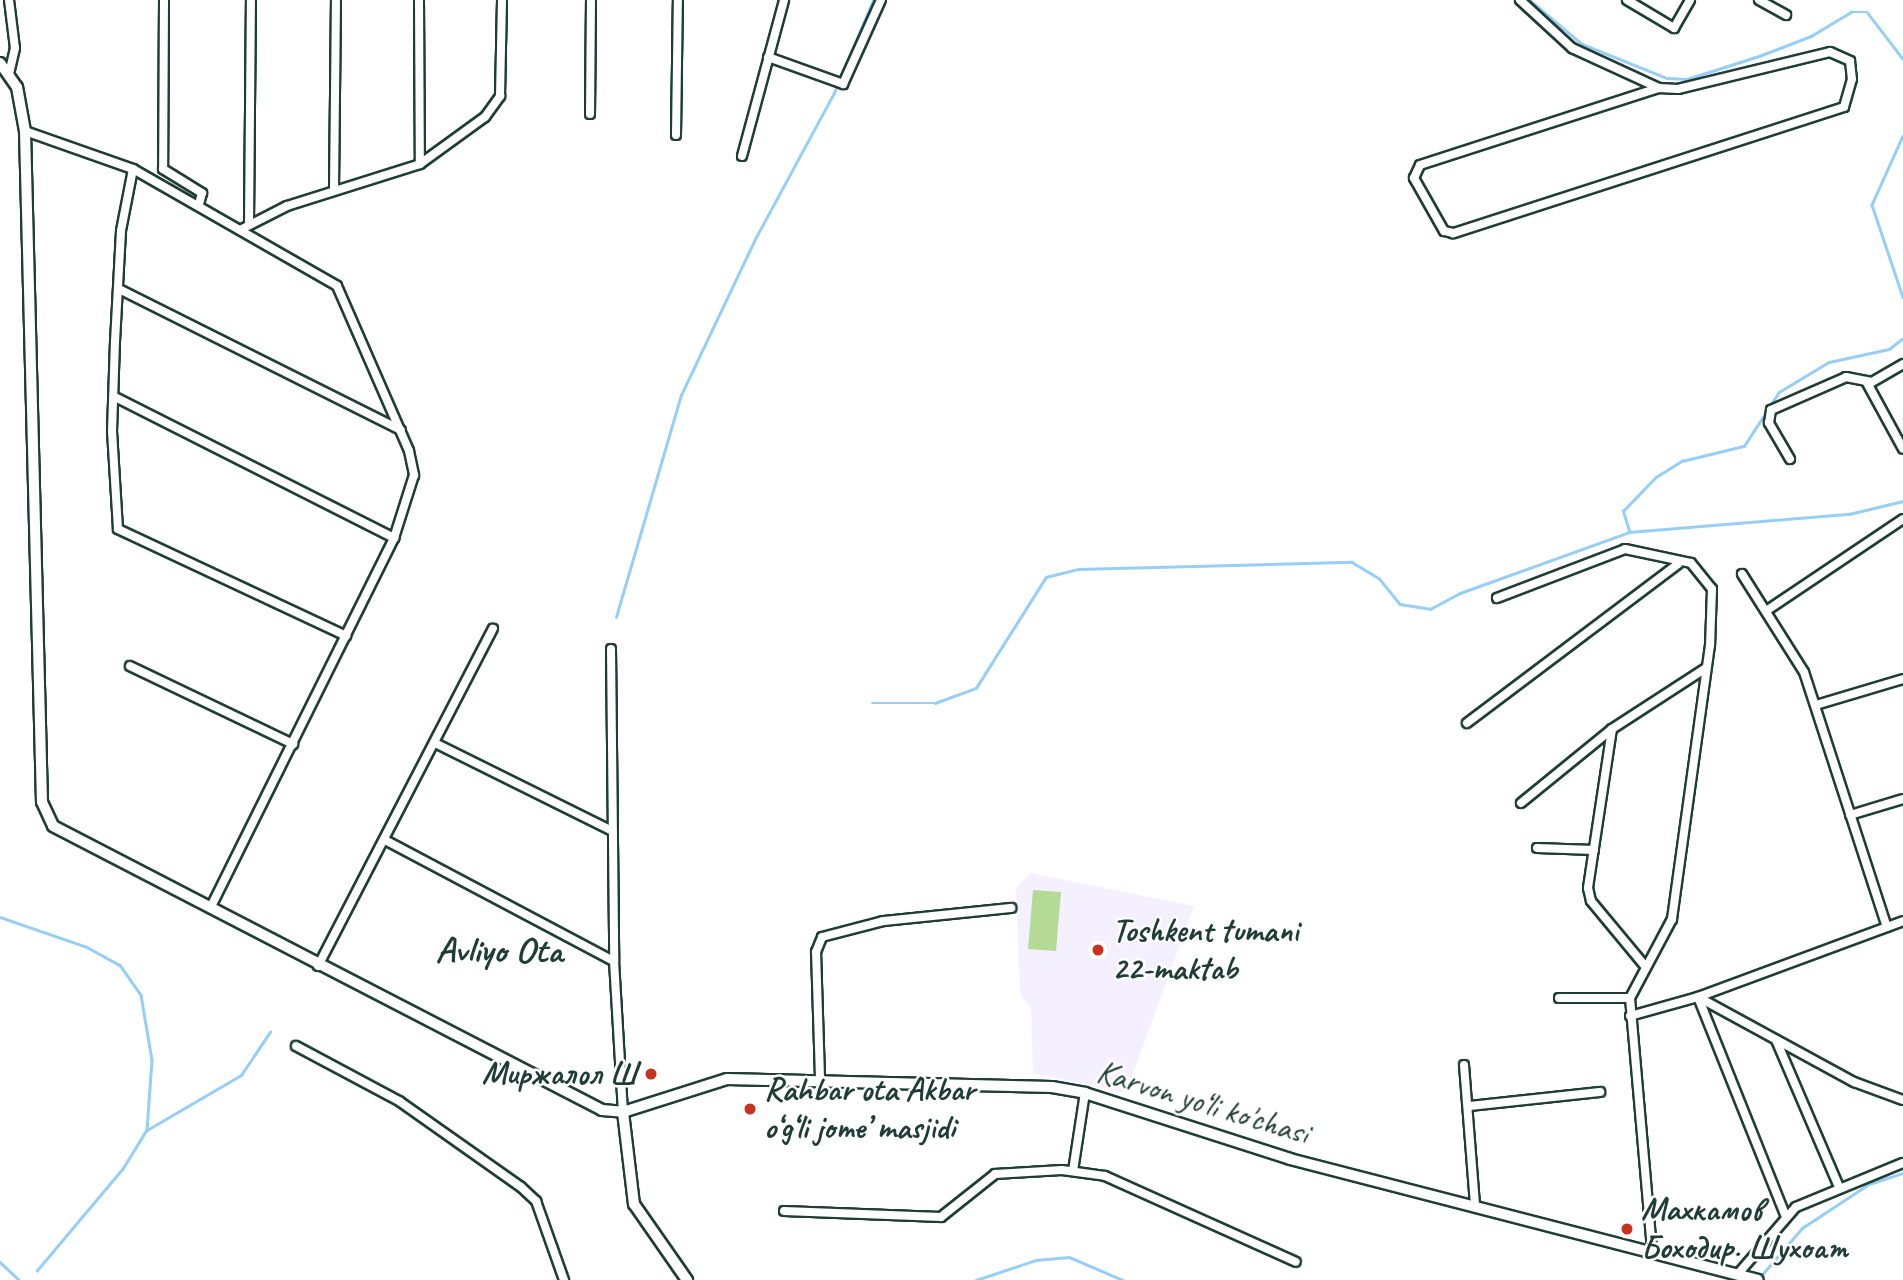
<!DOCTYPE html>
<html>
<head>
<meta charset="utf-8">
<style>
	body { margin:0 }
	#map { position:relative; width:1903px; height:1280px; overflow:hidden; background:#fff; font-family:Caveat,sans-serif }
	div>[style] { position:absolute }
	.built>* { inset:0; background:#f4f0ff }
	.green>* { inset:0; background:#b5da95 }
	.stream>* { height:2.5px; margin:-1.25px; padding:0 1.25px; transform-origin:1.25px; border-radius:1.25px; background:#97cef6 }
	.roads { filter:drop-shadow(2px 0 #1f3d34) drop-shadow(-2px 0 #1f3d34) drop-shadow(0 2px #1f3d34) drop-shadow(0 -2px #1f3d34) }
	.minor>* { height:8px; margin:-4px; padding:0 4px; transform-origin:4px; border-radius:4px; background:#fff }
	.tertiary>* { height:10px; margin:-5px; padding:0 5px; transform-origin:5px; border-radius:5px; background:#fff }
	.dots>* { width:19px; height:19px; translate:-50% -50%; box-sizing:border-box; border:4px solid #fff; border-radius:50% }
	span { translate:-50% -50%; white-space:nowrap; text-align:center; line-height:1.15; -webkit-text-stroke:5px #fff; paint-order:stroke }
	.poi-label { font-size:33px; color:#1f3d34; font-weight:700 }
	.left { translate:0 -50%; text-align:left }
	.right { translate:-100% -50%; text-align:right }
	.street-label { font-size:33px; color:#1f3d34 }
	.quarter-label { font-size:37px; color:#1f3d34; font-weight:700 }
</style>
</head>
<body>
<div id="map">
	<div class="built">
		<div style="clip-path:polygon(1031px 873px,1194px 906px,1126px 1093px,1033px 1073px,1031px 1009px,1020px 994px,1016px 888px)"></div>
	</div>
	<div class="green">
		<div style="clip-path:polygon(1033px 890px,1061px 892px,1056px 951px,1028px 949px)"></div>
	</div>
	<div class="stream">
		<div style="left:1530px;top:0;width:68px;rotate:40.2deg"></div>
		<div style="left:1582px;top:44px;width:92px;rotate:21.8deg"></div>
		<div style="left:1667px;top:78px;width:20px;rotate:3deg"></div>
		<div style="left:1687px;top:79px;width:76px;rotate:-17.7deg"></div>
		<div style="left:1759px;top:56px;width:56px;rotate:-21deg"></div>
		<div style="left:1811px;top:36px;width:47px;rotate:-31deg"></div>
		<div style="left:1851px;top:12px;width:16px"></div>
		<div style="left:1867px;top:12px;width:59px;rotate:52.5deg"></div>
		<div style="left:1903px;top:136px;width:76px;rotate:114.2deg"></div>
		<div style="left:1872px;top:205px;width:97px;rotate:71.4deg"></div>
		<div style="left:1629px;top:531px;width:21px;rotate:-107deg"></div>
		<div style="left:1623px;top:511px;width:47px;rotate:-45.9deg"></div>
		<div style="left:1656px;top:477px;width:31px;rotate:-32deg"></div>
		<div style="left:1682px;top:461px;width:64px;rotate:-13.6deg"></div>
		<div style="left:1744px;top:446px;width:64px;rotate:-57.1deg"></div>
		<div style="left:1779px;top:392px;width:58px;rotate:-31deg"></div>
		<div style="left:1829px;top:362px;width:61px;rotate:-12.2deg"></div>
		<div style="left:1889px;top:349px;width:18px;rotate:-38deg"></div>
		<div style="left:616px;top:617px;width:231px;rotate:-73.7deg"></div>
		<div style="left:681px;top:395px;width:173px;rotate:-64.6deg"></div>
		<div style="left:755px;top:239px;width:166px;rotate:-61.6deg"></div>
		<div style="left:834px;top:93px;width:101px;rotate:-67.2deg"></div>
		<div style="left:872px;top:703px;width:63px"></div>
		<div style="left:935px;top:703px;width:44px;rotate:-20.1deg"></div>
		<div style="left:976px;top:688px;width:131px;rotate:-57.8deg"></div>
		<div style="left:1046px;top:577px;width:33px;rotate:-14deg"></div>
		<div style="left:1078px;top:569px;width:274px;rotate:-1.5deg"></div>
		<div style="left:1352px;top:562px;width:31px;rotate:31deg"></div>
		<div style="left:1379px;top:578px;width:33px;rotate:51deg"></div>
		<div style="left:1400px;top:604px;width:30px;rotate:9deg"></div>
		<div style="left:1430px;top:609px;width:34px;rotate:-28deg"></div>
		<div style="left:1460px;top:593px;width:180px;rotate:-19.8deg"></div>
		<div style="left:1629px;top:532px;width:221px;rotate:-4.7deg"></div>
		<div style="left:1849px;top:514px;width:56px;rotate:-13.5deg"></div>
		<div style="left:0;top:917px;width:92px;rotate:19deg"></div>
		<div style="left:87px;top:947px;width:38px;rotate:29deg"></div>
		<div style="left:120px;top:965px;width:37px;rotate:55deg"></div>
		<div style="left:141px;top:995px;width:66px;rotate:80.4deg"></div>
		<div style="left:152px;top:1060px;width:70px;rotate:94.1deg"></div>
		<div style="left:147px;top:1130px;width:46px;rotate:121.6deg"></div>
		<div style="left:123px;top:1169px;width:133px;rotate:130.1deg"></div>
		<div style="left:147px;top:1130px;width:109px;rotate:-30.3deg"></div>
		<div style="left:241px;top:1075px;width:52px;rotate:-56deg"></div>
		<div style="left:0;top:1262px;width:26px;rotate:43deg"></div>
		<div style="left:1760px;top:1277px;width:65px;rotate:-49.4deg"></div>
		<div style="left:1802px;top:1228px;width:80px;rotate:-33.3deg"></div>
		<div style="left:1869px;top:1184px;width:36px;rotate:-18deg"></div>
		<div style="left:976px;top:1280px;width:63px;rotate:-18.4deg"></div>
		<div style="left:1036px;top:1260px;width:33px;rotate:-5deg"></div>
		<div style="left:1069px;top:1257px;width:59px;rotate:23.1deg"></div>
	</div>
	<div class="roads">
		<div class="minor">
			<div style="left:9px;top:0;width:48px;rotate:82.9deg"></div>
			<div style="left:15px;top:48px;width:27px;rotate:103deg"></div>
			<div style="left:164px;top:0;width:169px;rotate:90.3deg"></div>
			<div style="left:163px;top:169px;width:46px;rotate:31.6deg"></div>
			<div style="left:202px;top:193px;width:11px;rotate:105deg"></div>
			<div style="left:419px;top:0;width:164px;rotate:89.7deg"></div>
			<div style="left:1520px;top:0;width:71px;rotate:42.7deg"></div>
			<div style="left:1572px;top:48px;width:96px;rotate:24.7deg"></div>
			<div style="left:1627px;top:0;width:55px;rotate:30.8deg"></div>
			<div style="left:1674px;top:28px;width:32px;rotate:-60deg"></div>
			<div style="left:1759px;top:0;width:31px;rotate:29deg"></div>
			<div style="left:1830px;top:52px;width:22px;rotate:24deg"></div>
			<div style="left:1850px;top:61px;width:18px;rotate:84deg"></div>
			<div style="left:1852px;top:79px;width:29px;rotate:106deg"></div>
			<div style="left:1844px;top:107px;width:411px;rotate:162.1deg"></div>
			<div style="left:1453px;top:233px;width:9px;rotate:-167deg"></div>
			<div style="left:1444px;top:231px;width:61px;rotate:-119.5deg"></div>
			<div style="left:1414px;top:178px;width:14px;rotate:-65deg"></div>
			<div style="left:1420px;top:165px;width:251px;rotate:-17.9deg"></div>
			<div style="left:1659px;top:88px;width:19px;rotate:3deg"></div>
			<div style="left:1678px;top:89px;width:156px;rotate:-13.7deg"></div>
			<div style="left:768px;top:57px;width:80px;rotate:19.8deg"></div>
			<div style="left:843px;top:84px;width:92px;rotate:-65.7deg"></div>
			<div style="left:590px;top:114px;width:114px;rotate:-89.5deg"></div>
			<div style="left:25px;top:131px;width:114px;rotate:19.4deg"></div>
			<div style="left:133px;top:169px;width:235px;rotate:29.8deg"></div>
			<div style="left:337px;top:286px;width:180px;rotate:66.4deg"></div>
			<div style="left:409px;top:451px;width:25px;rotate:78deg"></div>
			<div style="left:414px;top:475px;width:66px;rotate:107.6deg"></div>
			<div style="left:394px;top:538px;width:413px;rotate:116.4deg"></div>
			<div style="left:676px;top:135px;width:135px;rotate:-89.2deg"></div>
			<div style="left:742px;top:156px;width:162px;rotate:-74.9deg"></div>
			<div style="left:133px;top:169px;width:63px;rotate:101deg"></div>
			<div style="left:121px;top:231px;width:110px;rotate:93.1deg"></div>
			<div style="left:115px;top:341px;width:90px;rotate:91.9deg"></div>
			<div style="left:112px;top:431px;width:98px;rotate:86.5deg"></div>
			<div style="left:118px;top:529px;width:252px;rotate:25.1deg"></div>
			<div style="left:334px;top:189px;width:189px;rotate:-89.4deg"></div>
			<div style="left:249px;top:223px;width:223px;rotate:-89.5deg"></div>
			<div style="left:240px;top:230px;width:53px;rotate:-27.1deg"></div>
			<div style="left:287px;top:206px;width:139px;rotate:-17.5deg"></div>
			<div style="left:420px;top:164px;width:80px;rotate:-35.9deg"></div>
			<div style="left:485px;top:117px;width:26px;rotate:-54deg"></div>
			<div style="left:500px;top:96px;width:96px;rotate:-88.8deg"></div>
			<div style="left:119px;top:289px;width:315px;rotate:26.6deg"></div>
			<div style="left:1866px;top:381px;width:77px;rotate:61.4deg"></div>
			<div style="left:115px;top:397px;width:313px;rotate:26.8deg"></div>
			<div style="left:1790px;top:459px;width:42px;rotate:-120.3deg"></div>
			<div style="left:1769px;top:423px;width:13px;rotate:-81deg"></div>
			<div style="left:1771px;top:410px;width:82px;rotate:-23.7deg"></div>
			<div style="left:1846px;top:377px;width:26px;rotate:11deg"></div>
			<div style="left:1872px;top:382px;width:36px;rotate:-30deg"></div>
			<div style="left:1742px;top:574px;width:116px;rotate:57.7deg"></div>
			<div style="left:1804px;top:672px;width:268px;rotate:72deg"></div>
			<div style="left:1497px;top:598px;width:137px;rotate:-20.9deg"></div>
			<div style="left:1625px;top:549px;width:67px;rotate:12deg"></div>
			<div style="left:1691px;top:563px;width:33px;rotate:51deg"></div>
			<div style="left:1712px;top:589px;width:56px;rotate:92deg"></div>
			<div style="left:1710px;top:645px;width:277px;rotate:97.9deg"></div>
			<div style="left:1672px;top:919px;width:89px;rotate:118deg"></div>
			<div style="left:1630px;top:998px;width:255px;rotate:85deg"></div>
			<div style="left:1769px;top:609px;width:161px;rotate:-33.9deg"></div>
			<div style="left:611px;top:649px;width:312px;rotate:89.4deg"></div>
			<div style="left:614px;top:961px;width:151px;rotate:86.6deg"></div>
			<div style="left:130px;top:666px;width:181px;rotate:25.6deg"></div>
			<div style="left:1816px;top:705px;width:91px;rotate:-16.6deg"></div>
			<div style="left:1467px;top:723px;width:264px;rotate:-37deg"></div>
			<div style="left:1612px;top:729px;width:161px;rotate:98.6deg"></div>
			<div style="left:1588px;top:888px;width:13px;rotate:77deg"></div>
			<div style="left:1591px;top:901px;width:85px;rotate:50.3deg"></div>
			<div style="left:435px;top:743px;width:198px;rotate:26.4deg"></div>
			<div style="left:1521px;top:803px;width:117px;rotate:-39.1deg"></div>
			<div style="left:1612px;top:729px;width:112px;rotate:-33deg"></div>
			<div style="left:1850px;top:815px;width:55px;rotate:-16.8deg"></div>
			<div style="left:385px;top:840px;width:259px;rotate:27.9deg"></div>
			<div style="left:1537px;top:848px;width:57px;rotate:2deg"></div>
			<div style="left:318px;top:966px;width:380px;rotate:-62.6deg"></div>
			<div style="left:1698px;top:997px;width:235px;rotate:68.2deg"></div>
			<div style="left:1698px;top:997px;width:178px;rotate:28.6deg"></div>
			<div style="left:1854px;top:1082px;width:52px;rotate:20.2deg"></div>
			<div style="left:1559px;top:998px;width:71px"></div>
			<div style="left:1630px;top:1016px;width:71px;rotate:-15.6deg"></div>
			<div style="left:1698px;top:997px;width:219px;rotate:-20.3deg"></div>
			<div style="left:1776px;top:1040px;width:160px;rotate:66.8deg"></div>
			<div style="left:296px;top:1046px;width:117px;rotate:28.1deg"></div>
			<div style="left:399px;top:1101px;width:149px;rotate:35.2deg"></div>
			<div style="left:521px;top:1187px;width:21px;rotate:43deg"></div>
			<div style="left:536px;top:1201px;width:84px;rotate:70.5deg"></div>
			<div style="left:1464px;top:1065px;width:141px;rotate:85.5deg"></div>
			<div style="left:820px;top:1078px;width:126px;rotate:-91.8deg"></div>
			<div style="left:816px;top:952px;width:16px;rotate:-68deg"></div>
			<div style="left:822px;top:937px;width:63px;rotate:-14.7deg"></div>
			<div style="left:883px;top:921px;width:129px;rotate:-5.8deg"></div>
			<div style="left:1469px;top:1106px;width:132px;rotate:-6.1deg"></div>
			<div style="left:1073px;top:1171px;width:79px;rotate:-81.3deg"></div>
			<div style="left:784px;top:1211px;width:157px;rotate:2.2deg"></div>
			<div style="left:941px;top:1217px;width:69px;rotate:-38.5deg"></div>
			<div style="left:995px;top:1174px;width:67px;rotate:-3.4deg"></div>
			<div style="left:1062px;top:1170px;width:43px;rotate:7.9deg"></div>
			<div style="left:1105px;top:1176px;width:209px;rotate:24.2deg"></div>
			<div style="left:1737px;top:1275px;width:90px;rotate:-49.1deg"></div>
			<div style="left:1796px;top:1207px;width:116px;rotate:-22.4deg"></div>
		</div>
		<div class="tertiary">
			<div style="left:0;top:63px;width:29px;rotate:55deg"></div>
			<div style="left:17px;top:87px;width:45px;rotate:79.7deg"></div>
			<div style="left:25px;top:131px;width:671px;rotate:88.55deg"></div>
			<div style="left:42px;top:802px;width:26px;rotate:65deg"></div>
			<div style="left:53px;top:826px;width:618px;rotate:27.35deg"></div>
			<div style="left:602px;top:1110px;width:21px;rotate:5deg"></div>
			<div style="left:623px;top:1112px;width:109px;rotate:-17.6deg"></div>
			<div style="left:727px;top:1079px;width:325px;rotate:1.4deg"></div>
			<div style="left:1052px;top:1087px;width:34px;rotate:10deg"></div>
			<div style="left:1085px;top:1093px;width:215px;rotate:17.8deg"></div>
			<div style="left:1290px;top:1159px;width:483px;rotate:14.5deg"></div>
			<div style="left:623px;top:1112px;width:93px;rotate:83.2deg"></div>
			<div style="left:634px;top:1204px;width:93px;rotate:55.1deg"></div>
		</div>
	</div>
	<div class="dots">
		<div style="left:1098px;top:950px;background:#c8321e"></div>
		<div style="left:651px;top:1074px;background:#c8321e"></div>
		<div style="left:750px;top:1109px;background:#c8321e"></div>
		<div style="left:1627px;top:1229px;background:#c8321e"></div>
	</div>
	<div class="poi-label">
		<span class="left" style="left:1112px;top:950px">Toshkent tumani<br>22-maktab</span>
		<span class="right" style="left:637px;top:1074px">Миржалол Ш</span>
		<span class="left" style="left:764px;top:1109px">Rahbar ota Akbar<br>o‘g‘li jome’ masjidi</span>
		<span class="left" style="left:1641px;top:1229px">Махкамов<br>Боходир. Шухоат</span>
	</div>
	<div class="street-label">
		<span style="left:1203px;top:1103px;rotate:17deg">Karvon yo‘li ko'chasi</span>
	</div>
	<div class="quarter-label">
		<span style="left:499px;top:950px">Avliyo Ota</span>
	</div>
</div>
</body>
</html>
